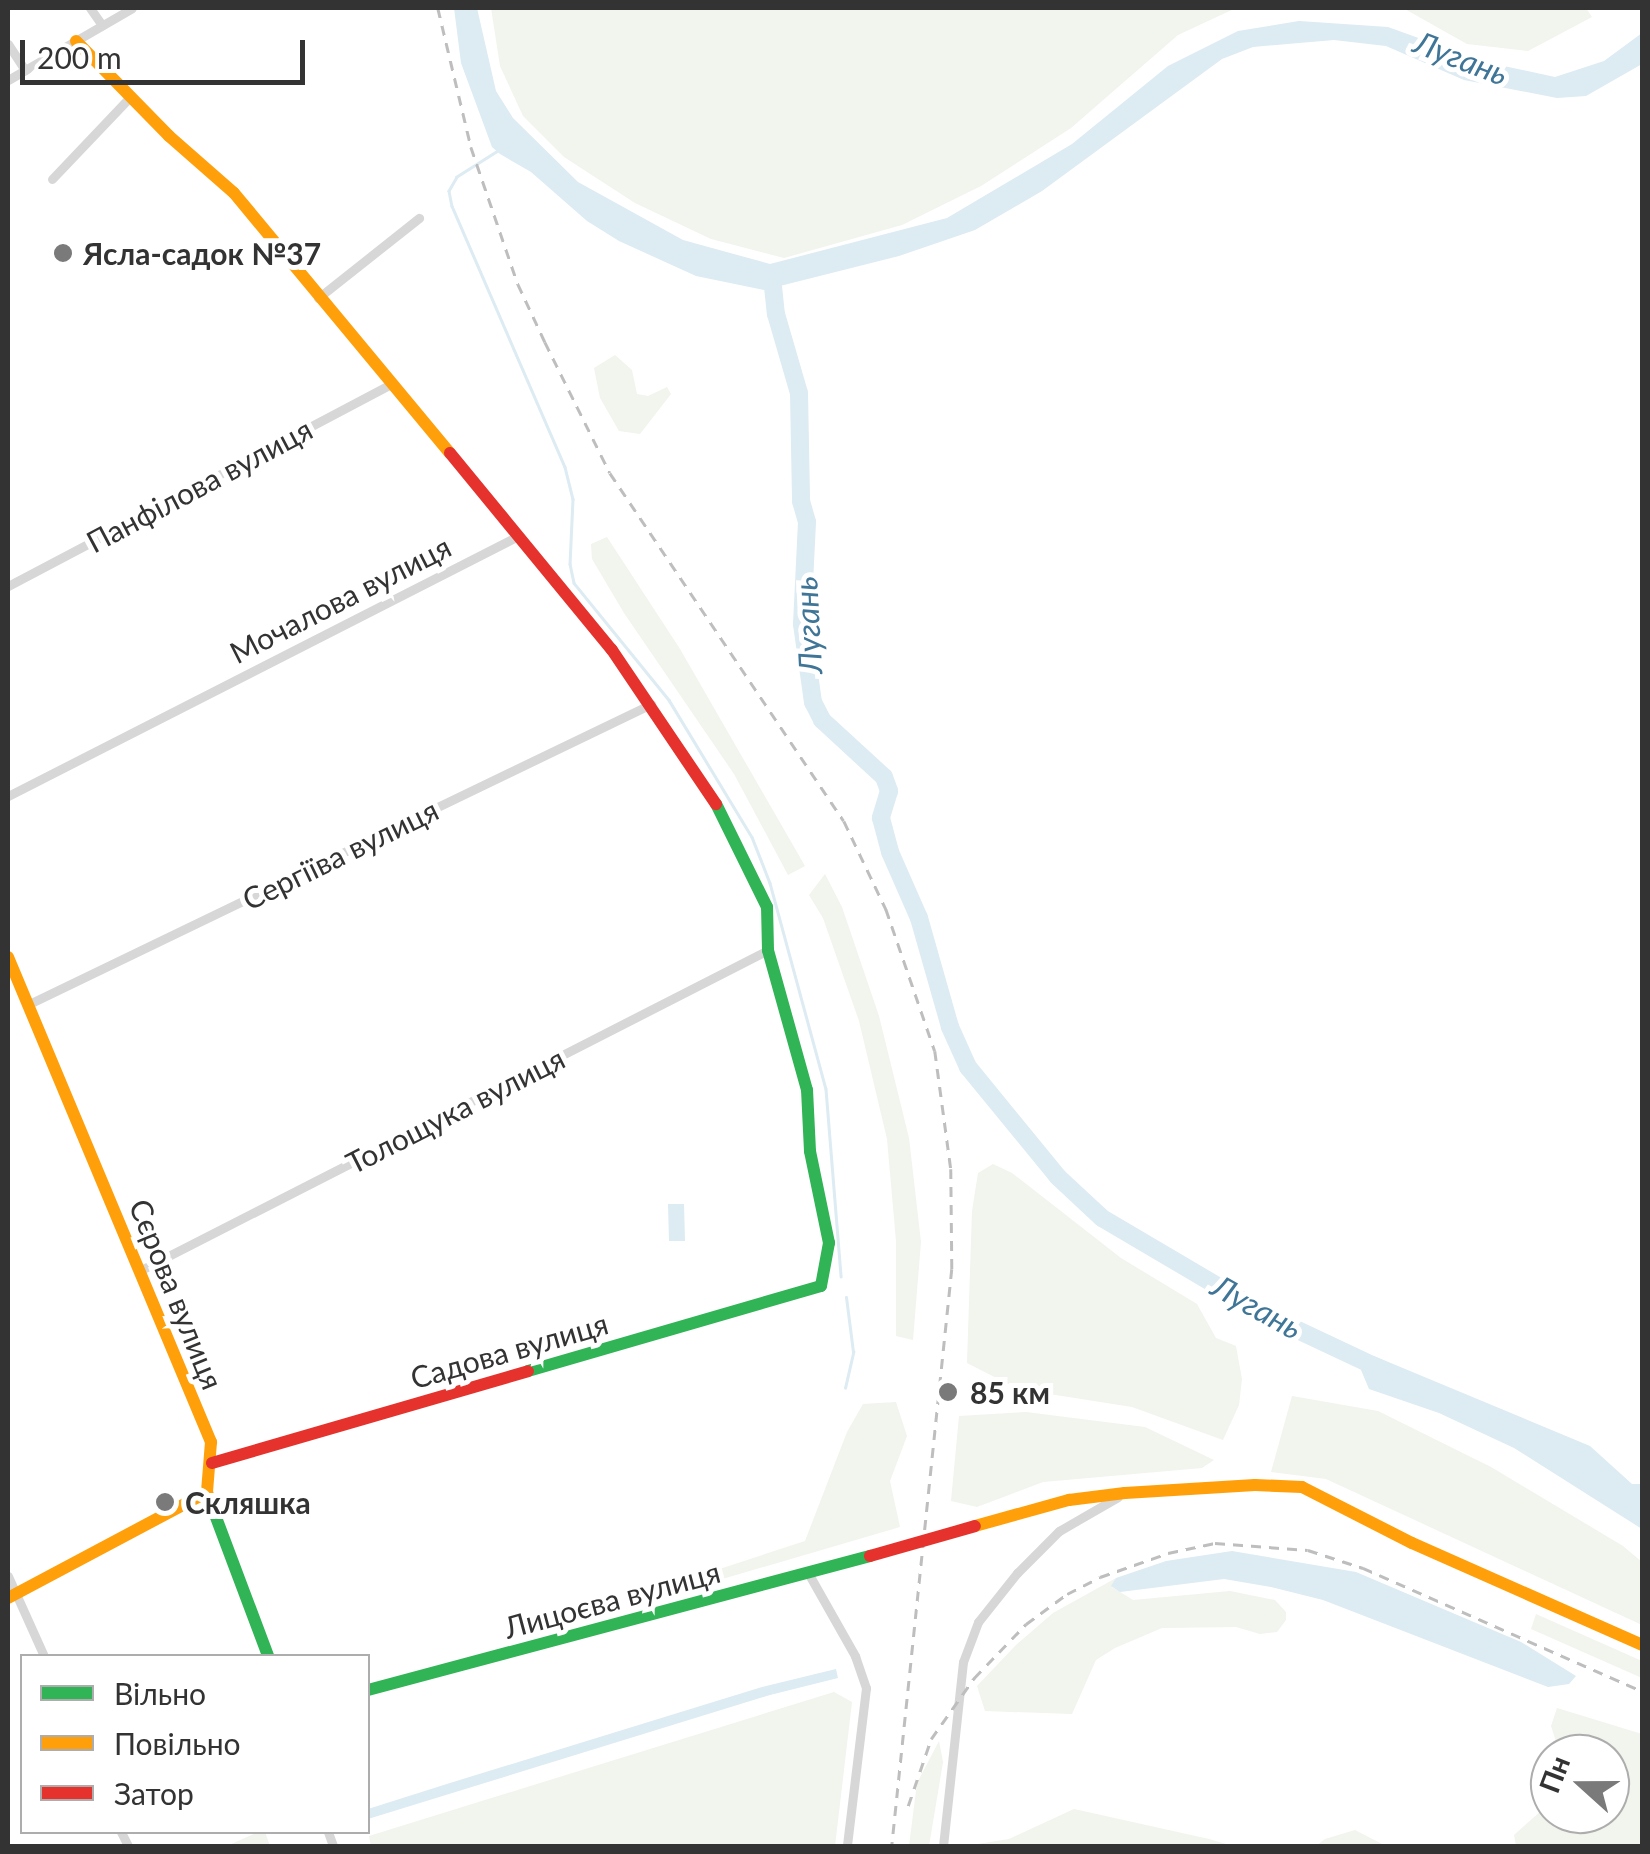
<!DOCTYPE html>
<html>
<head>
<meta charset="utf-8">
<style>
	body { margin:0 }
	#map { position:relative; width:1650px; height:1854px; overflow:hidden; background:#fff; font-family:Lato,sans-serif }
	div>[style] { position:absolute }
	.green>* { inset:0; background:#f1f5ed }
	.water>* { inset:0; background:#ddebf3 }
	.stream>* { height:2.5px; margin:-1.25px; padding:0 1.25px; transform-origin:1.25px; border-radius:1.25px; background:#ddebf3 }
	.river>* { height:18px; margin:-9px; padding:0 9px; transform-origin:9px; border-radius:9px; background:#ddebf3 }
	.street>* { height:9px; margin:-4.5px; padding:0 4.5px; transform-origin:4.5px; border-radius:4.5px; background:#d7d7d7 }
	.fast>* { height:12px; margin:-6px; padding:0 6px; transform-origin:6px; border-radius:6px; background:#30b455 }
	.slow>* { height:12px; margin:-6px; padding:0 6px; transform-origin:6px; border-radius:6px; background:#ff9f0a }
	.jam>* { height:12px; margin:-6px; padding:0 6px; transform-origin:6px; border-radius:6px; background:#e5322d }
	.rail>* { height:2.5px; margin-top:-1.25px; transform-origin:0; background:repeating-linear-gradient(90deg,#bebebe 0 10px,transparent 0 18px) }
	.jam-bridge>* { height:12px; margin:-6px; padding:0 6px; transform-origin:6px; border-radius:6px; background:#e5322d }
	.dots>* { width:28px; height:28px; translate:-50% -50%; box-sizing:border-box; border:5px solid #fff; border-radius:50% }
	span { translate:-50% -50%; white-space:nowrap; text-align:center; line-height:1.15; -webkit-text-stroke:10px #fff; paint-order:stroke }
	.poi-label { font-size:30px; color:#333; font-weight:700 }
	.left { translate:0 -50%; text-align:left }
	.street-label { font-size:30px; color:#333 }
	.water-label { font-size:32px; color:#3f7597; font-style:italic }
	.frame { position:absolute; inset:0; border:10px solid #333; pointer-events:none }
	.legend { position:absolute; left:20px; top:1654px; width:350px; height:180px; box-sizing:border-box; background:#fff; border:2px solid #adadad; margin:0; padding:12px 18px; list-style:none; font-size:30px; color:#333 }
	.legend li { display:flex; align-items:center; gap:20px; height:50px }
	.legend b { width:50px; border:2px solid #adadad }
	.north { position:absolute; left:1530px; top:1734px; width:100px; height:100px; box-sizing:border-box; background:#fff; border:2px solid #adadad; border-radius:50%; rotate:291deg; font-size:28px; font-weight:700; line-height:40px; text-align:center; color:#333 }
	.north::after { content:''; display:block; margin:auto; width:35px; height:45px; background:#7a7a7a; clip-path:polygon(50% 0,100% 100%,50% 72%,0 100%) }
	.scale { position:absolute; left:20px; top:40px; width:285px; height:45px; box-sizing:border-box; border:5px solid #333; border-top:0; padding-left:12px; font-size:30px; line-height:35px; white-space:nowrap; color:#333; -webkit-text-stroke:8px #fff; paint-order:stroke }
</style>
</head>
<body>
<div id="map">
	<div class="green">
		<div style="clip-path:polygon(491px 8px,1236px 8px,1178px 35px,1071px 128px,981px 186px,902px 225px,784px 258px,711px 239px,635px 203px,564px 157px,523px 116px,500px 66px)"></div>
		<div style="clip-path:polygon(1403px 8px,1586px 8px,1592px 17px,1528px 51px,1467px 44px)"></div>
		<div style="clip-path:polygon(615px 355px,632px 370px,637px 394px,648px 396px,667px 387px,671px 394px,640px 434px,619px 431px,600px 398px,594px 368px)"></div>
		<div style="clip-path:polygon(607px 537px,680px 649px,805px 866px,788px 875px,734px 774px,624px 613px,592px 559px,591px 544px)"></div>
		<div style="clip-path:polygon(825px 874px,842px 907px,879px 1016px,909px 1138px,921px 1242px,913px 1340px,896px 1336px,896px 1241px,887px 1139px,859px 1021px,823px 918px,809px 895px)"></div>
		<div style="clip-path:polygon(993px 1164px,1012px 1173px,1121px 1258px,1197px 1304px,1216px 1338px,1236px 1346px,1242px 1379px,1239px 1405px,1223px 1440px,1132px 1407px,1018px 1389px,967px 1363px,972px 1211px,978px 1173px)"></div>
		<div style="clip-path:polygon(1292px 1396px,1378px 1411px,1491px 1467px,1623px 1546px,1642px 1562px,1642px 1625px,1326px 1479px,1271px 1472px)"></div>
		<div style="clip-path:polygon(896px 1402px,907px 1436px,890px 1481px,900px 1527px,685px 1590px,683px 1581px,805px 1541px,847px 1432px,863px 1404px)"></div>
		<div style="clip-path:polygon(1026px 1412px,1145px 1427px,1214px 1460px,1202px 1468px,1043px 1482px,977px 1507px,951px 1501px,959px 1416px)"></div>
		<div style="clip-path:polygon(1116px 1578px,1112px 1587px,1133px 1600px,1230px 1591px,1275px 1600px,1286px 1612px,1286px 1620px,1277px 1632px,1260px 1634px,1236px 1627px,1162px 1628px,1115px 1648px,1096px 1660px,1072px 1714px,985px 1711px,977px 1686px,1016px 1645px,1053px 1613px)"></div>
		<div style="clip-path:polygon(1536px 1614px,1642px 1661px,1642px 1678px,1531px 1629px)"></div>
		<div style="clip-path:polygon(834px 1692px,852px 1702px,835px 1846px,371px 1846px,369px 1836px)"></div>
		<div style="clip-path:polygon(1557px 1708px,1642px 1734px,1642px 1846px,1516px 1846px,1514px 1835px,1550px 1803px,1550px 1814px,1610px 1814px,1610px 1754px,1560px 1754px,1551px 1726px)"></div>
		<div style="clip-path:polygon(939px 1741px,943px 1762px,929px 1846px,909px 1846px,917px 1783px)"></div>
		<div style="clip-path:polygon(1074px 1809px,1209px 1839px,1233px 1846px,965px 1846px,1009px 1839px)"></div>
		<div style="clip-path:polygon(1355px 1830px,1386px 1846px,1316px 1846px,1325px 1839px)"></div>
		<div style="clip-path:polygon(258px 1832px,265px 1832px,270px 1846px,227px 1846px)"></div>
	</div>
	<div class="water">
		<div style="clip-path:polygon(454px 8px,477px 8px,496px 91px,513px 118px,578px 182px,683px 240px,770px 264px,947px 218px,1072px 144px,1168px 66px,1238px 31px,1299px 21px,1388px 27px,1485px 62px,1555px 77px,1604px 61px,1642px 33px,1642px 64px,1586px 96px,1557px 98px,1464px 80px,1386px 46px,1334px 40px,1253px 47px,1222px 59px,1042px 191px,975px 230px,899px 256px,764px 290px,696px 276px,619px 241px,587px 221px,531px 172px,500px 154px,492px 147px,461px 63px)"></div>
		<div style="clip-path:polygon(668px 1204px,684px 1204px,685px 1241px,669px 1241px)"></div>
		<div style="clip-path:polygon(1374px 1356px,1590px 1446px,1632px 1484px,1642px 1484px,1642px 1529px,1514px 1448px,1439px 1413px,1369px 1389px,1361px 1370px)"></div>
		<div style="clip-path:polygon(1232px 1551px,1356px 1572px,1521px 1642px,1576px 1676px,1569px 1684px,1548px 1687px,1323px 1600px,1271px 1587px,1224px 1579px,1120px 1592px,1111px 1586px,1116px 1578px,1166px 1561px)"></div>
		<div style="clip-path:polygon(836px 1669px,838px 1678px,770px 1695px,368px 1819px,368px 1809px,450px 1783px,762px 1687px)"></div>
	</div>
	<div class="stream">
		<div style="left:498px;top:151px;width:49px;rotate:147.6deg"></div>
		<div style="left:457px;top:177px;width:16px;rotate:120deg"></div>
		<div style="left:449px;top:191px;width:15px;rotate:79deg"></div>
		<div style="left:452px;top:206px;width:284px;rotate:66.6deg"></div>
		<div style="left:565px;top:467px;width:33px;rotate:76deg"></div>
		<div style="left:573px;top:499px;width:65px;rotate:92.6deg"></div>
		<div style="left:570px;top:564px;width:19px;rotate:78deg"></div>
		<div style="left:574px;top:583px;width:151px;rotate:50.9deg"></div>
		<div style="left:669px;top:700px;width:160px;rotate:58.8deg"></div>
		<div style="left:752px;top:837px;width:49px;rotate:68.6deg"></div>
		<div style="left:770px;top:883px;width:213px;rotate:74.8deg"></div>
		<div style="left:826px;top:1089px;width:188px;rotate:85.4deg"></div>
		<div style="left:845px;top:1388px;width:37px;rotate:-77deg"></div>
		<div style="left:853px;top:1352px;width:55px;rotate:-97.3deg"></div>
	</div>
	<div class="river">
		<div style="left:772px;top:277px;width:37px;rotate:84deg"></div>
		<div style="left:776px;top:314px;width:82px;rotate:73.8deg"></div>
		<div style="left:799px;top:393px;width:108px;rotate:88.9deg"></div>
		<div style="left:801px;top:501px;width:22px;rotate:74deg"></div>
		<div style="left:807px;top:522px;width:102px;rotate:92.8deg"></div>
		<div style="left:802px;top:624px;width:79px;rotate:82deg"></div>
		<div style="left:813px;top:702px;width:20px;rotate:63deg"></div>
		<div style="left:822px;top:720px;width:84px;rotate:42.6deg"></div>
		<div style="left:884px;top:777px;width:15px;rotate:70deg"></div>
		<div style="left:889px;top:791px;width:28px;rotate:107deg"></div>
		<div style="left:881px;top:818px;width:35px;rotate:75deg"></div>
		<div style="left:890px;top:852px;width:72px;rotate:66.3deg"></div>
		<div style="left:919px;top:918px;width:113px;rotate:74.1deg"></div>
		<div style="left:950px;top:1027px;width:44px;rotate:65.8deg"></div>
		<div style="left:968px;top:1067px;width:142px;rotate:50.7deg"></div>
		<div style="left:1058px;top:1177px;width:60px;rotate:43deg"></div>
		<div style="left:1102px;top:1218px;width:197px;rotate:30.5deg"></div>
		<div style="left:1272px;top:1318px;width:129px;rotate:25.2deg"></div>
	</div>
	<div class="street">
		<div style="left:90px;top:8px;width:21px;rotate:55deg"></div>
		<div style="left:8px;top:44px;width:31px;rotate:57deg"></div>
		<div style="left:8px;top:80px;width:143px;rotate:-30.1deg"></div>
		<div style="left:52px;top:179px;width:115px;rotate:-46.4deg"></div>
		<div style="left:318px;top:298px;width:129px;rotate:-38.4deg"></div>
		<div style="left:8px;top:586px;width:433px;rotate:-27.8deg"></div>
		<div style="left:8px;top:796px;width:572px;rotate:-27.01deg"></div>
		<div style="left:27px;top:1005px;width:693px;rotate:-25.75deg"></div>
		<div style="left:141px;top:1270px;width:704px;rotate:-27.04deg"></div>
		<div style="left:807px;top:1571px;width:98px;rotate:60.5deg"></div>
		<div style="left:855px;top:1656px;width:34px;rotate:71deg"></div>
		<div style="left:866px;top:1688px;width:159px;rotate:96.9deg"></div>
		<div style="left:8px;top:1576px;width:88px;rotate:65.8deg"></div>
		<div style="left:121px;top:1832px;width:16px;rotate:63deg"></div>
		<div style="left:328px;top:1832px;width:15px;rotate:70deg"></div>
		<div style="left:943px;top:1846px;width:185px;rotate:-83.8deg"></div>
		<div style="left:963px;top:1662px;width:43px;rotate:-69.4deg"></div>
		<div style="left:978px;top:1622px;width:63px;rotate:-51.5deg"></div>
		<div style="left:1017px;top:1573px;width:59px;rotate:-45deg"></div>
		<div style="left:1059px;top:1531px;width:68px;rotate:-30deg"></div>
	</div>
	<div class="fast">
		<div style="left:528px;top:1371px;width:305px;rotate:-16.2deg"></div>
		<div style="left:821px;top:1286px;width:44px;rotate:-79.5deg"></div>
		<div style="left:829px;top:1243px;width:94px;rotate:-101.7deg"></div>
		<div style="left:810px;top:1151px;width:61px;rotate:-92.8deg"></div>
		<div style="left:807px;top:1090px;width:145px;rotate:-105.6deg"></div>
		<div style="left:768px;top:950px;width:43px;rotate:-91.3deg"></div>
		<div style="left:767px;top:907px;width:115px;rotate:-116.3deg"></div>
		<div style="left:214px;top:1512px;width:154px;rotate:69.4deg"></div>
		<div style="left:368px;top:1690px;width:520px;rotate:-14.95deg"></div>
	</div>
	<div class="slow">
		<div style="left:76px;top:41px;width:133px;rotate:45.6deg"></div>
		<div style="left:169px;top:136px;width:86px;rotate:41.2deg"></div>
		<div style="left:234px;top:193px;width:338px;rotate:50.3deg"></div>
		<div style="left:8px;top:957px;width:526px;rotate:67.29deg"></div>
		<div style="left:211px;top:1442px;width:50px;rotate:94.6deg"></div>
		<div style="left:207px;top:1492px;width:21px;rotate:71deg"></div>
		<div style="left:975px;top:1526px;width:98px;rotate:-15.5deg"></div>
		<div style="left:1069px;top:1500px;width:56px;rotate:-7.1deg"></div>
		<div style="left:1125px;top:1493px;width:130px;rotate:-3.5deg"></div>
		<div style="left:1255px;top:1485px;width:47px;rotate:2.4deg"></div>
		<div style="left:1302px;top:1487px;width:123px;rotate:27deg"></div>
		<div style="left:1412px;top:1543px;width:252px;rotate:23.9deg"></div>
		<div style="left:8px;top:1598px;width:225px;rotate:-28deg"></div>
	</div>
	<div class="jam">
		<div style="left:450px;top:453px;width:255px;rotate:50.6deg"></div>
		<div style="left:612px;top:650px;width:186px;rotate:56deg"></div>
		<div style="left:212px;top:1463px;width:329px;rotate:-16.2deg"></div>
	</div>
	<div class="rail">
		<div style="left:438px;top:8px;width:143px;rotate:76.6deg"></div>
		<div style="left:471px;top:147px;width:145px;rotate:71.1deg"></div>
		<div style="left:518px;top:284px;width:64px;rotate:65deg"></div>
		<div style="left:545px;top:342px;width:146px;rotate:63.6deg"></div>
		<div style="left:610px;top:473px;width:419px;rotate:56.1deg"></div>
		<div style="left:844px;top:821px;width:98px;rotate:64.5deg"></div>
		<div style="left:886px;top:909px;width:150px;rotate:71deg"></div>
		<div style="left:935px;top:1051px;width:119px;rotate:82.3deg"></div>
		<div style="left:951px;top:1169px;width:100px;rotate:89.4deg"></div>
		<div style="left:952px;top:1269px;width:580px;rotate:95.94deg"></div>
		<div style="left:908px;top:1806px;width:71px;rotate:-71.1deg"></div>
		<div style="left:931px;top:1739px;width:75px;rotate:-54.8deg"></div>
		<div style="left:974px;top:1678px;width:75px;rotate:-46.1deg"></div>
		<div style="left:1026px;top:1624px;width:51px;rotate:-36.2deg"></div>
		<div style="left:1067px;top:1594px;width:37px;rotate:-27deg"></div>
		<div style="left:1100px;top:1577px;width:72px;rotate:-19.4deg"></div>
		<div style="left:1168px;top:1553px;width:48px;rotate:-12deg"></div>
		<div style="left:1215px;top:1543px;width:93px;rotate:4.3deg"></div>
		<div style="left:1308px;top:1550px;width:58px;rotate:18.1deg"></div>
		<div style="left:1363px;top:1568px;width:305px;rotate:23.8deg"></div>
	</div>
	<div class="jam-bridge">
		<div style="left:870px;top:1556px;width:109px;rotate:-15.9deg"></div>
	</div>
	<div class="dots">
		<div style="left:63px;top:253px;background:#7a7a7a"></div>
		<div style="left:948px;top:1392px;background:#7a7a7a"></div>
		<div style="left:165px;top:1502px;background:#7a7a7a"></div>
	</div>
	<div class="poi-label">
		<span class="left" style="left:83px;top:253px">Ясла-садок №37</span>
		<span class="left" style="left:970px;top:1392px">85 км</span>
		<span class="left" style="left:185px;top:1502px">Скляшка</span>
	</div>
	<div class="street-label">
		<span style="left:199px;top:485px;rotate:-28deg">Панфілова вулиця</span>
		<span style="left:340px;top:599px;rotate:-27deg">Мочалова вулиця</span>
		<span style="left:340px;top:854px;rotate:-26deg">Сергіїва вулиця</span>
		<span style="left:455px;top:1110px;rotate:-27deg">Толощука вулиця</span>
		<span style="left:177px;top:1294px;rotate:68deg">Сєрова вулиця</span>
		<span style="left:509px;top:1350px;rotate:-16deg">Садова вулиця</span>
		<span style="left:612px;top:1599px;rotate:-15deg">Лицоєва вулиця</span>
	</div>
	<div class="water-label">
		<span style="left:1461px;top:58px;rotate:21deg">Лугань</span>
		<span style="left:808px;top:625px;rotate:-93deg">Лугань</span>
		<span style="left:1257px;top:1307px;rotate:29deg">Лугань</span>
	</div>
	<div class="frame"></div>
	<ul class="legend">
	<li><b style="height:12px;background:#30b455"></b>Вільно</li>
	<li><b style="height:12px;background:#ff9f0a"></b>Повільно</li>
	<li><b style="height:12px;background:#e5322d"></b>Затор</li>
	</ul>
	<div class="north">Пн</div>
	<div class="scale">200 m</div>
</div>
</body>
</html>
